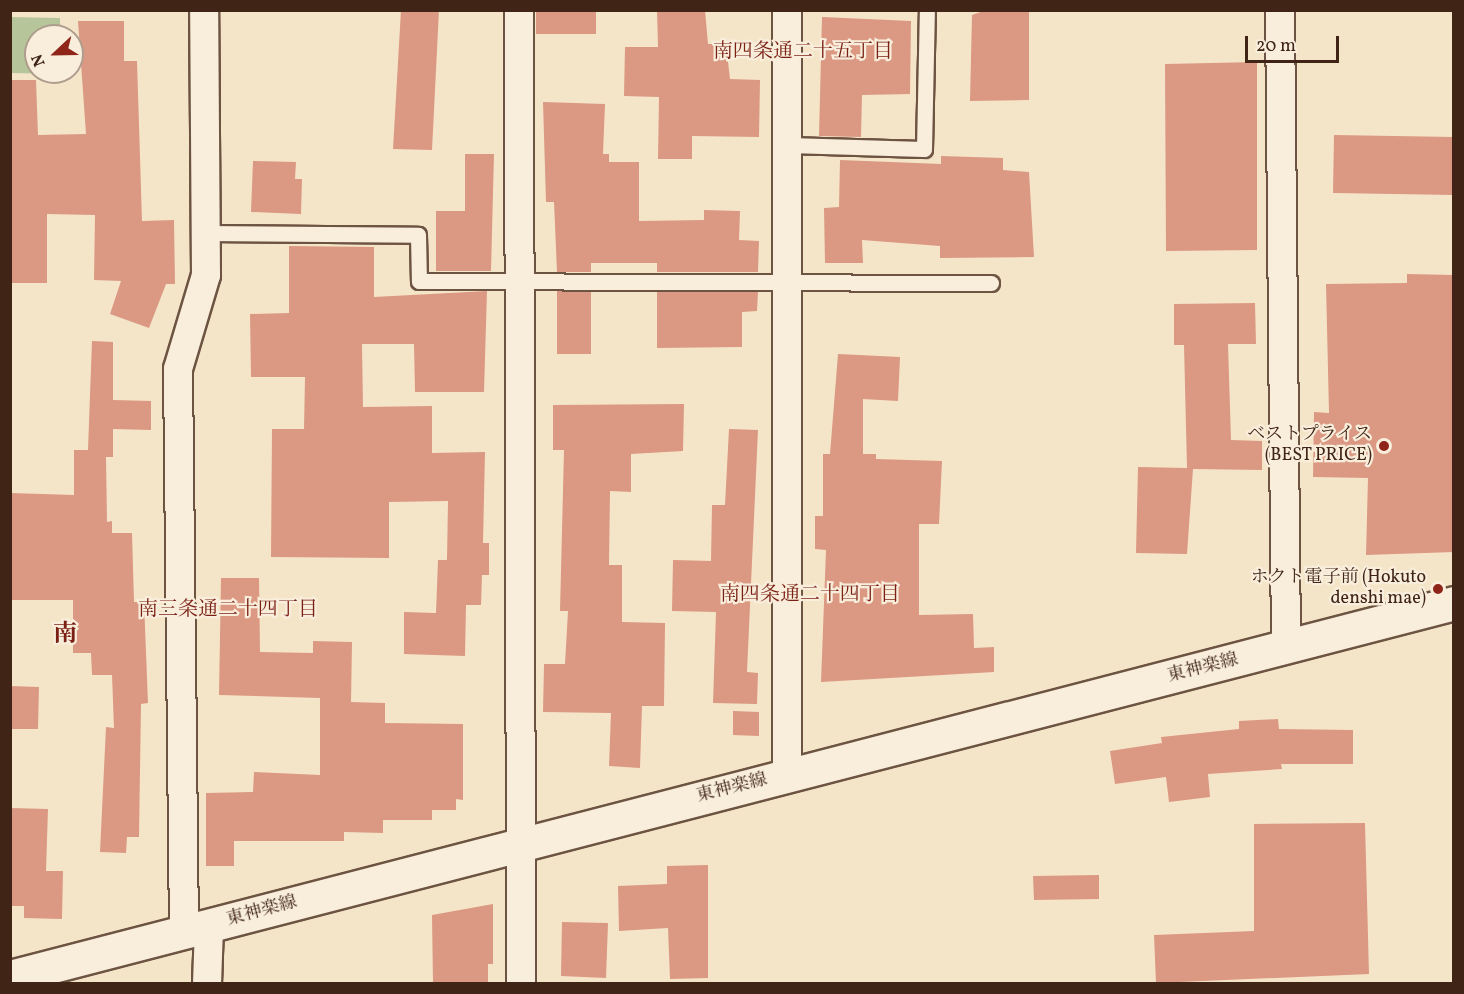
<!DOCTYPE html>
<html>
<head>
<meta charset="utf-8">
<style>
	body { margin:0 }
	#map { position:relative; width:1464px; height:994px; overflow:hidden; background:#f5e5c8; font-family:Vollkorn,"Noto Serif JP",serif }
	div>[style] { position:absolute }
	.green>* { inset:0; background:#b6c69a }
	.building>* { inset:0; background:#db9883 }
	.roads { filter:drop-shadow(2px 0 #6d5442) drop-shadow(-2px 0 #6d5442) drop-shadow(0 2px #6d5442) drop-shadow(0 -2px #6d5442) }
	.service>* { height:15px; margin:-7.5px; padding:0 7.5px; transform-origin:7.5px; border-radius:7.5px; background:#f8eedb }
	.minor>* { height:28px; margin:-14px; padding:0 14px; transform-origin:14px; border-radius:14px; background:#f8eedb }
	.tertiary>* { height:33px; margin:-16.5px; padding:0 16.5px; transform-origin:16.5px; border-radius:16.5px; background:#f8eedb }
	.dots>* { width:16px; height:16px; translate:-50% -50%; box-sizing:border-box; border:3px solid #f8eedb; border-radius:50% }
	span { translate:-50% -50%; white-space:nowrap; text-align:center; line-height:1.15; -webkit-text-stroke:4.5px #f8eedb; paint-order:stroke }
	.poi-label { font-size:18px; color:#402415 }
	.right { translate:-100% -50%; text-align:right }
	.street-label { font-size:18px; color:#402415 }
	.neighbourhood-label { font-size:20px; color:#7a1f14 }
	.district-label { font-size:24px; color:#7a1f14; font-weight:700 }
	.frame { position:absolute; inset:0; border:12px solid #402415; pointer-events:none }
	.north { position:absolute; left:24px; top:24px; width:60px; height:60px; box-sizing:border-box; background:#f8eedb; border:2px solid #ae9d8c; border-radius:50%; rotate:248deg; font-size:16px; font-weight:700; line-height:24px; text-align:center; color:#402415 }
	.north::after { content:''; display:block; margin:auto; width:21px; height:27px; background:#8f2418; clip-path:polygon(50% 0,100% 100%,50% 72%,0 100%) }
	.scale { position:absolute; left:1245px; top:36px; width:94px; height:27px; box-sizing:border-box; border:3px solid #402415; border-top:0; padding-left:8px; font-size:18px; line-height:21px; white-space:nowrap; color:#402415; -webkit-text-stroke:4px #f8eedb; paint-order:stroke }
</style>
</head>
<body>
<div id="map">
	<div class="green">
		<div style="clip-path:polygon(11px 17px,60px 18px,60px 36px,36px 36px,36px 72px,60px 74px,11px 73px)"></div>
	</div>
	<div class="building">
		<div style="clip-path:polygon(401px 10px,439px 10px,432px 150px,393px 149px)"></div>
		<div style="clip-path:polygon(536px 10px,596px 10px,596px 34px,536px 34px)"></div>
		<div style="clip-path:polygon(657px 10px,705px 10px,708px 44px,726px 44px,730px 79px,760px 80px,759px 137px,692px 136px,692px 159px,658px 159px,659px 97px,624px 96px,625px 47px,658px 47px)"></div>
		<div style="clip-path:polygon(986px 10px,1029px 10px,1029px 100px,970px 101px,972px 15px)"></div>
		<div style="clip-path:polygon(822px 17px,911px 21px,910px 94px,862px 95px,861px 137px,819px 136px)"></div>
		<div style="clip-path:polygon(78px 21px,124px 21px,124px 61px,137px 61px,142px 221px,174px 220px,175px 284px,166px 284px,149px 328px,110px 314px,121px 281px,94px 280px,95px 215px,47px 214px,47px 283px,10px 283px,10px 80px,36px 80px,38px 135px,86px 134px)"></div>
		<div style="clip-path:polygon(1257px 62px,1257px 250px,1166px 251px,1165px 64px)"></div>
		<div style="clip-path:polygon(543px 102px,605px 104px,603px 154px,609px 154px,609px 162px,639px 162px,639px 221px,704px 220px,704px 210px,740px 211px,739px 240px,759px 241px,758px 272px,657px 272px,657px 263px,591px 263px,591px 272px,557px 272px,554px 202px,546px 202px)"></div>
		<div style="clip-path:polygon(1334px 135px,1454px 137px,1454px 195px,1333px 193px)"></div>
		<div style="clip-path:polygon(465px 154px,494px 154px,491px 271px,436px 271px,436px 211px,465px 211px)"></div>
		<div style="clip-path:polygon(941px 156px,1003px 158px,1003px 170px,1029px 172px,1034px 257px,940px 258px,940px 246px,862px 240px,863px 263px,825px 263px,824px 208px,839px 207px,840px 160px,941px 164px)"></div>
		<div style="clip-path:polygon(253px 161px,296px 162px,295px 179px,302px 179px,301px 214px,251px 212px)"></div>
		<div style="clip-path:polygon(289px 246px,374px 247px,374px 297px,487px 291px,484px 392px,415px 392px,414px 344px,362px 344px,363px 407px,432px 406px,432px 453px,485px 452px,483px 543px,489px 543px,489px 575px,482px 575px,481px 605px,466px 605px,465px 656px,404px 654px,404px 612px,436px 613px,438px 560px,447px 560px,448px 501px,389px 502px,389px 558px,271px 557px,272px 429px,304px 429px,305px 377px,251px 377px,250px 314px,289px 313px)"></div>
		<div style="clip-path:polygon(1407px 274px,1454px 275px,1454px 552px,1366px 555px,1368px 478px,1313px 477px,1314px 412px,1329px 413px,1326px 284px,1407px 283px)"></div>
		<div style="clip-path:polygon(557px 291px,591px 291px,591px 354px,557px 354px)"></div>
		<div style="clip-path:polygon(657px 292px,758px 292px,757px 311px,742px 312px,742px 347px,657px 348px)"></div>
		<div style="clip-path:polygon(1255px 303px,1256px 344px,1228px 344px,1231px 440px,1262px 441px,1262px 470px,1193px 469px,1187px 554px,1136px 553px,1138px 467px,1187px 468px,1184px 345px,1174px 345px,1174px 304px)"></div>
		<div style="clip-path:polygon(92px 341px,113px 342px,113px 400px,151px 401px,151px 430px,113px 429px,113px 457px,106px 457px,107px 522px,112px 521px,112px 533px,132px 533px,134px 602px,144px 602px,148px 703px,141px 704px,139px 837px,127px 837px,126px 853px,100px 852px,106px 727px,114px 728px,112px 675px,92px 675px,91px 653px,73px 653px,73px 600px,10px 600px,10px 493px,74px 495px,74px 450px,88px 450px)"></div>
		<div style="clip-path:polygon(838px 354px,900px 357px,898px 401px,863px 399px,863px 454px,876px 454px,876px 459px,942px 461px,939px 524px,919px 524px,919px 615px,973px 614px,974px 648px,994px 647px,994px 672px,821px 682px,826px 550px,815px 549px,815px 516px,823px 516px,823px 454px,830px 454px)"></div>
		<div style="clip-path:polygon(684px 404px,683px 451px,631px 454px,631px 492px,610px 491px,609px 565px,622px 565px,622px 622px,665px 623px,664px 706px,642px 706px,640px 768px,609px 766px,611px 713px,543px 712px,544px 664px,565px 664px,568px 611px,560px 611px,564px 450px,553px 450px,553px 405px)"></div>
		<div style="clip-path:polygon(729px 429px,758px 430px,747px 672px,758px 673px,757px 704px,713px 703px,716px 612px,672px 611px,673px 560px,711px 561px,712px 505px,725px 505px)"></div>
		<div style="clip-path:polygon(221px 578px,259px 578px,260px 652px,313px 653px,313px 641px,352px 642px,351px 702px,385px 703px,385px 723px,463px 724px,463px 800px,456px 799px,456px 810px,432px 810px,432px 820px,383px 820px,383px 833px,344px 832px,344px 841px,234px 841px,234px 866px,206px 866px,206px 793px,253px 792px,254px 772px,320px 775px,320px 698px,219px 695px)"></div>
		<div style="clip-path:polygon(10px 686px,39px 687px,38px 729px,10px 729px)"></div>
		<div style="clip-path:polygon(733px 711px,759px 712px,759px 736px,733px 735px)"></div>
		<div style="clip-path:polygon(1278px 719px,1279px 729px,1353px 730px,1353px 764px,1281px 764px,1282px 769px,1208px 774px,1210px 797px,1169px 802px,1166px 777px,1115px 784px,1110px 751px,1162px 743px,1161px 737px,1239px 729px,1239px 721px)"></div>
		<div style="clip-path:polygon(10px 808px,48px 809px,46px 871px,63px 871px,62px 919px,24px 918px,24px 906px,10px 906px)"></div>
		<div style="clip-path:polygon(1365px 823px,1369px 974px,1156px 983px,1154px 935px,1254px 931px,1254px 824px)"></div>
		<div style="clip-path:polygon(708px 865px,708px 978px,670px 979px,668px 928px,619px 931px,618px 886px,667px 884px,667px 866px)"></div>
		<div style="clip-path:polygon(1099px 875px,1099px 899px,1034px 900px,1033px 876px)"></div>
		<div style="clip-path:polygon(493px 904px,493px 964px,488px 964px,488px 984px,433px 984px,432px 915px)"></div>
		<div style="clip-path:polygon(562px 922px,608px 923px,606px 978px,561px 976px)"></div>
	</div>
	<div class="roads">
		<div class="service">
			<div style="left:788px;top:145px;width:136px;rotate:1.7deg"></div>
			<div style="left:924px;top:149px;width:139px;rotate:-88.8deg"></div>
			<div style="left:204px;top:233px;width:214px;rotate:0.5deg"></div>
			<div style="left:418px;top:235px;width:46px;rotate:88.8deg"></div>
			<div style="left:419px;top:281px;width:572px;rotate:0.2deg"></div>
		</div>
		<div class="minor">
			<div style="left:519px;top:10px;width:974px;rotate:89.88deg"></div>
			<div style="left:1280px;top:10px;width:637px;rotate:89.46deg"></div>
			<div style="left:787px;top:775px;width:765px;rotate:-90deg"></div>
			<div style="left:184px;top:933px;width:564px;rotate:-90.61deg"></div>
			<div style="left:178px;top:369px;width:98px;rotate:-73.4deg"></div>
			<div style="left:206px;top:275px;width:265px;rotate:-90.4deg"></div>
			<div style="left:207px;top:984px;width:58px;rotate:-88deg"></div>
		</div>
		<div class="tertiary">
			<div style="left:10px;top:977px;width:1492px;rotate:-14.52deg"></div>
		</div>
	</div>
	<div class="dots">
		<div style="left:1384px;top:446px;background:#8f2418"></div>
		<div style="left:1438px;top:589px;background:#8f2418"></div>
	</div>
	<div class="poi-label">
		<span class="right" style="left:1372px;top:446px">ベストプライス<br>(BEST PRICE)</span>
		<span class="right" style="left:1426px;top:589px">ホクト電子前 (Hokuto<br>denshi mae)</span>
	</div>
	<div class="street-label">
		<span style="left:1203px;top:669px;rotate:-14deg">東神楽線</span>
		<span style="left:732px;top:789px;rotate:-14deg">東神楽線</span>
		<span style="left:262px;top:912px;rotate:-15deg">東神楽線</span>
	</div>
	<div class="neighbourhood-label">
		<span style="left:803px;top:52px">南四条通二十五丁目</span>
		<span style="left:810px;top:595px">南四条通二十四丁目</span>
		<span style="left:228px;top:610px">南三条通二十四丁目</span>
	</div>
	<div class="district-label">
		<span style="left:65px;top:636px">南</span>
	</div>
	<div class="frame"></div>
	<div class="north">N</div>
	<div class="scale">20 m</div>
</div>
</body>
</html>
